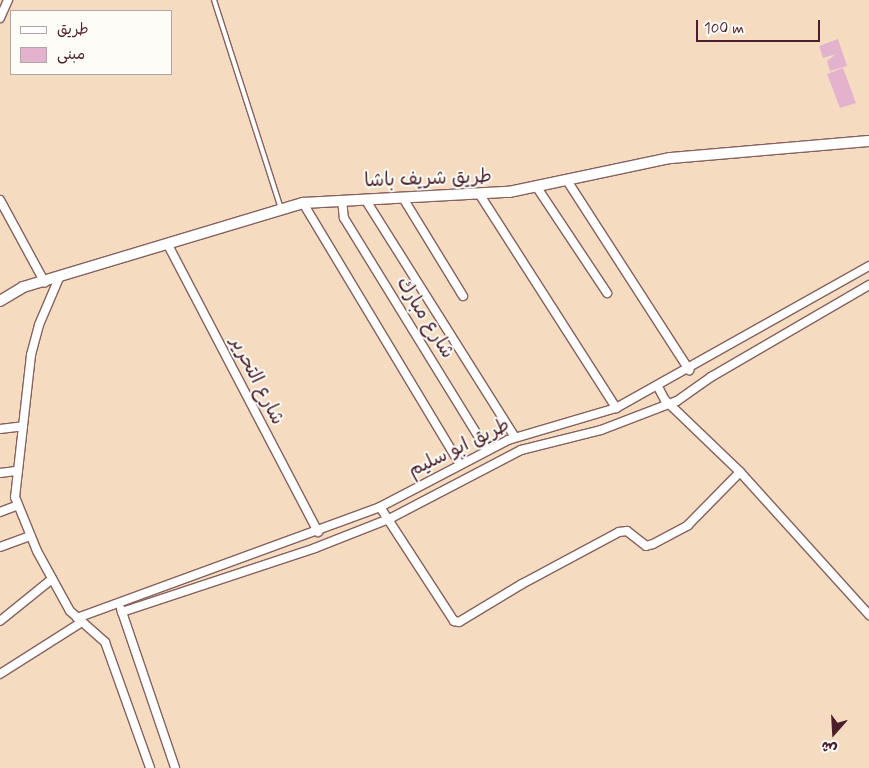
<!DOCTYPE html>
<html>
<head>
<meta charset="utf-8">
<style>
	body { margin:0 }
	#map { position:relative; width:869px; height:768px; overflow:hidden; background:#f5dcc0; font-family:Mynerve,"Playpen Sans Arabic",sans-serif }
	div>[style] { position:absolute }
	.building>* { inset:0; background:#e3b3cd }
	.roads { filter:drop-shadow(1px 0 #86615f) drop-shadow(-1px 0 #86615f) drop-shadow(0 1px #86615f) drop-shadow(0 -1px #86615f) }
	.service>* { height:4px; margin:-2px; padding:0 2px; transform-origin:2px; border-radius:2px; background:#fff }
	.minor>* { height:8px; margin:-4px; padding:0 4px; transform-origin:4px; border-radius:4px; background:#fff }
	.tertiary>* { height:10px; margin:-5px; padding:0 5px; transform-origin:5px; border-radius:5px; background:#fff }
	span { translate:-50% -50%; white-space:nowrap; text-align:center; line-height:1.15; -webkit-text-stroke:4px #fdfcf7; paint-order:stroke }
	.street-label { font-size:19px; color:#4a1f2b }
	.legend { position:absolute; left:10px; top:10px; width:162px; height:65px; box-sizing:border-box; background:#fdfcf7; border:1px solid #b5a4a5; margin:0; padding:6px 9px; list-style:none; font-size:15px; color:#4a1f2b }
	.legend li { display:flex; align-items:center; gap:10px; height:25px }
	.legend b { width:25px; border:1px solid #b5a4a5 }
	.north { position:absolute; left:809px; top:708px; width:50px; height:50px; -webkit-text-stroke:4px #fdfcf7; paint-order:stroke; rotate:199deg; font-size:14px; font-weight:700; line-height:20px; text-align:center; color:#4a1f2b }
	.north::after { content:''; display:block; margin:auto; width:18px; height:22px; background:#4a1f2b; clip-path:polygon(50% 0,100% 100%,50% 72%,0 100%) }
	.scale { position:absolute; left:696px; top:20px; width:124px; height:22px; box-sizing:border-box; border:2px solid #4a1f2b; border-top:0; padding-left:6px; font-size:15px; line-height:18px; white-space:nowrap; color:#4a1f2b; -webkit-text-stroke:4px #fdfcf7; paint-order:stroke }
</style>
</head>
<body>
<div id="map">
	<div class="building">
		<div style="clip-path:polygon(838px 39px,847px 66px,830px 71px,827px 61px,836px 54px,823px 58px,819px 46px)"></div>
		<div style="clip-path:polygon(843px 68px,856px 103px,840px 108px,827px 74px)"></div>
	</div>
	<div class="roads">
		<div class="service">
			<div style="left:214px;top:0;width:219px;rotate:72.2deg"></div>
		</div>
		<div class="minor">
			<div style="left:0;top:18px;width:20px;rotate:-66deg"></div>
			<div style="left:568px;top:182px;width:224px;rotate:57.2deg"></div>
			<div style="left:538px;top:189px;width:125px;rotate:56.4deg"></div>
			<div style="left:480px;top:195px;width:253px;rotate:57.4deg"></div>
			<div style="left:403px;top:198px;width:115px;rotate:58.5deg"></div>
			<div style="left:365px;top:199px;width:281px;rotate:57.8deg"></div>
			<div style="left:0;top:200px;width:94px;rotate:61.5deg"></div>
			<div style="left:342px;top:200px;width:18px;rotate:84deg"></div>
			<div style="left:344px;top:218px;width:273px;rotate:58.4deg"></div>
			<div style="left:303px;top:203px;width:305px;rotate:59deg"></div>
			<div style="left:168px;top:245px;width:324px;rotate:62.4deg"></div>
			<div style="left:59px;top:278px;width:51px;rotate:113.1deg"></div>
			<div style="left:39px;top:325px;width:31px;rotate:105deg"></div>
			<div style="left:31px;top:355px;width:143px;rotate:96.4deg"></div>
			<div style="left:15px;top:497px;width:58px;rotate:67.8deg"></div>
			<div style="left:37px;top:551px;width:68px;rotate:61.2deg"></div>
			<div style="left:70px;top:611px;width:47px;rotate:41.5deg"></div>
			<div style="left:105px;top:642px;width:134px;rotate:70.3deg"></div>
			<div style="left:658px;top:387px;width:15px;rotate:62deg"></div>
			<div style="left:665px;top:400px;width:104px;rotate:43.8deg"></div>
			<div style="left:740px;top:472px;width:193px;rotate:47.9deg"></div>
			<div style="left:0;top:429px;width:23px;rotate:-7deg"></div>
			<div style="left:0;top:473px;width:16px;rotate:-7deg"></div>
			<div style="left:380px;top:507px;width:136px;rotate:57deg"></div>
			<div style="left:454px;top:621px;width:5px;rotate:11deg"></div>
			<div style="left:459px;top:622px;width:74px;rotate:-31.1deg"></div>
			<div style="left:522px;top:584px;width:110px;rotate:-28.2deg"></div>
			<div style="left:619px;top:532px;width:8px;rotate:-7deg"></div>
			<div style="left:627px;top:531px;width:24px;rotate:38deg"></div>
			<div style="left:646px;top:546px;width:7px;rotate:-16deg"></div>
			<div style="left:653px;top:544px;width:40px;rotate:-28deg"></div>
			<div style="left:688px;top:525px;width:74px;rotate:-45.5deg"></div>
			<div style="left:0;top:512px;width:19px;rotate:-21deg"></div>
			<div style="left:0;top:547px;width:32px;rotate:-20deg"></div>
			<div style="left:121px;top:609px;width:168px;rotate:71.2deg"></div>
			<div style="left:122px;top:612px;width:203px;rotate:-18.3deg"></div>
			<div style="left:315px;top:548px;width:82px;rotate:-21.5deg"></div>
			<div style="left:391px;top:518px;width:147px;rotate:-27.6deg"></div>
			<div style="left:521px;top:450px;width:82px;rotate:-14deg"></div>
			<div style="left:601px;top:430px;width:81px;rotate:-20.9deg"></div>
			<div style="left:677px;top:401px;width:42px;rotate:-35.2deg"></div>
			<div style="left:711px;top:377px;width:183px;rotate:-30.2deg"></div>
			<div style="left:77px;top:618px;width:323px;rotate:-20.1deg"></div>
			<div style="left:380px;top:507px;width:144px;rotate:-27.6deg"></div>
			<div style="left:508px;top:440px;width:113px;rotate:-16.5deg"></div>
			<div style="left:616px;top:408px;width:290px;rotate:-29.3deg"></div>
			<div style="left:0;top:621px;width:67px;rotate:-38.9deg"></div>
			<div style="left:0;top:674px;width:97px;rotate:-32.4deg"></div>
		</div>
		<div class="tertiary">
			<div style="left:0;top:301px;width:27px;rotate:-31deg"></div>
			<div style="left:23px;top:287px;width:292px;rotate:-16.7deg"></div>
			<div style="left:303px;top:203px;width:206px;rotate:-3.1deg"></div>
			<div style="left:509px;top:192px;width:165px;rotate:-11.9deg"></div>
			<div style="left:670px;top:158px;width:200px;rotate:-4.9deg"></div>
		</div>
	</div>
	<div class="street-label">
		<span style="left:428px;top:179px;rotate:-2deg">طريق شريف باشا</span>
		<span style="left:425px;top:318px;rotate:58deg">شارع مبارك</span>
		<span style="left:257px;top:381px;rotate:63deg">شارع التحرير</span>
		<span style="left:459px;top:448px;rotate:-26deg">طريق ابو سليم</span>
	</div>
	<ul class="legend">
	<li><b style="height:6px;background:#fff"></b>طريق</li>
	<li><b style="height:14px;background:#e3b3cd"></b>مبنى</li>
	</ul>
	<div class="north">ش</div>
	<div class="scale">100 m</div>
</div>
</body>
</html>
